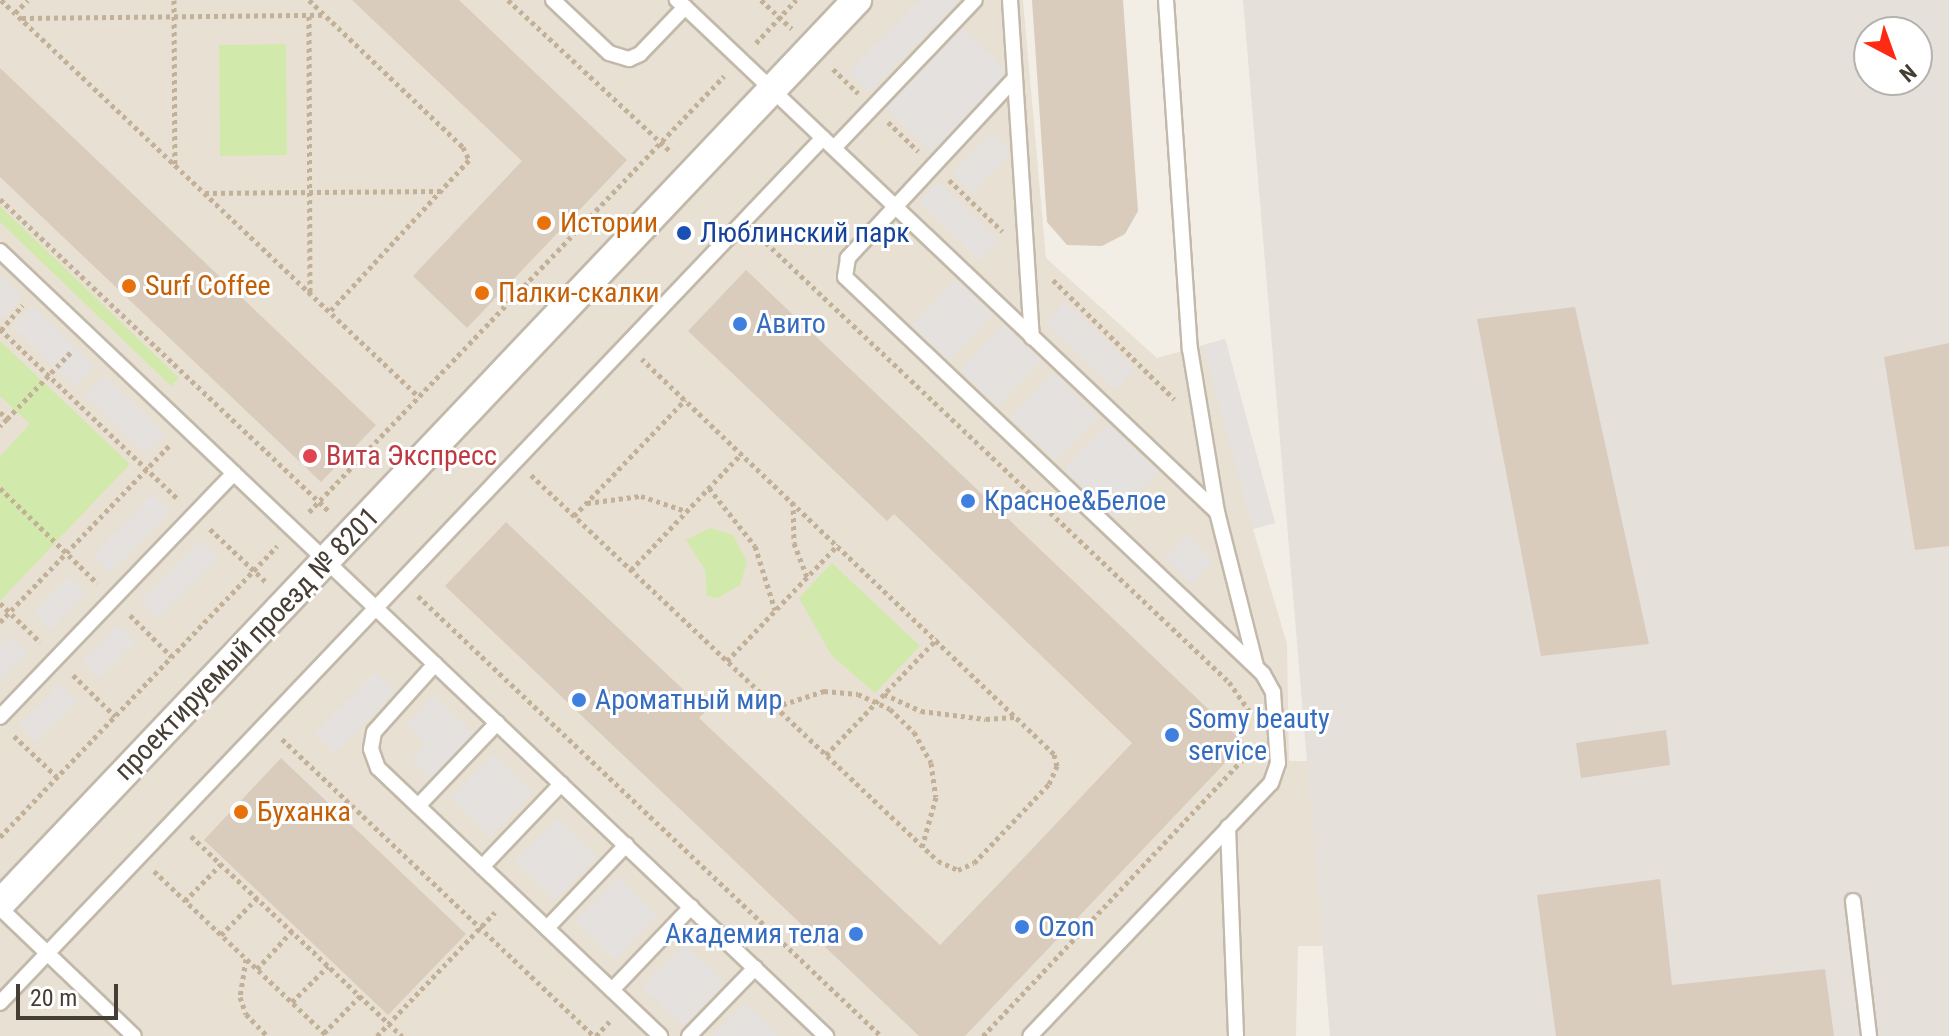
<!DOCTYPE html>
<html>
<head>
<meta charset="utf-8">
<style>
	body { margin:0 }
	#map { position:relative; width:1949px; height:1036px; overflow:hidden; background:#f3eee5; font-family:"Roboto Condensed",sans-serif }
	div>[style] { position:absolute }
	.residential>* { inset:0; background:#e8e0d3 }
	.industrial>* { inset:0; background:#e5e0da }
	.green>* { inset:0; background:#d1eaab }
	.parking>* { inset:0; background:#e4e1de }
	.building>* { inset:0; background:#d9ccbd }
	.path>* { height:5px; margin-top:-2.5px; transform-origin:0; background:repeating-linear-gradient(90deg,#c2b198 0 4px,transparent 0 8px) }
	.roads { filter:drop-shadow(2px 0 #c2b9aa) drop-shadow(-2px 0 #c2b9aa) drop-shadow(0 2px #c2b9aa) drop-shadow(0 -2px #c2b9aa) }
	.service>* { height:14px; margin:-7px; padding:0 7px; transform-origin:7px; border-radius:7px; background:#fff }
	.minor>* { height:28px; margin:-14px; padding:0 14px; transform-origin:14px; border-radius:14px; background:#fff }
	.dots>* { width:22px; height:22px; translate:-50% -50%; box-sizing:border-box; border:4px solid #fff; border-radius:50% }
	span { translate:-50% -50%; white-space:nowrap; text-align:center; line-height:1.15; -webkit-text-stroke:6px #fff; paint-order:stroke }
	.food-label { font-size:28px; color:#c56008 }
	.left { translate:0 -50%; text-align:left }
	.transit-label { font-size:28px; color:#164399 }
	.shop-label { font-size:28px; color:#366cbe }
	.right { translate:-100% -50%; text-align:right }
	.health-label { font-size:28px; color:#be3a42 }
	.street-label { font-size:28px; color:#463e34 }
	.north { position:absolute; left:1853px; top:16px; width:80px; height:80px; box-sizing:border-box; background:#fff; border:2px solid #b5b2ae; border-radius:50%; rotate:139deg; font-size:22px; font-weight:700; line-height:32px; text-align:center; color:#463e34 }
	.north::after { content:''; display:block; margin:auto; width:28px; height:36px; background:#ff2a11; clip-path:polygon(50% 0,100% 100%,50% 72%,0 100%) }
	.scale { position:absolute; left:16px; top:984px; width:102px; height:36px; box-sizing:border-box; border:4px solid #463e34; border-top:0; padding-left:10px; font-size:24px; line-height:28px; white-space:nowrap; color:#463e34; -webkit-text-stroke:6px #fff; paint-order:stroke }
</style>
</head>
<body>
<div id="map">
	<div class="residential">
		<div style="clip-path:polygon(0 0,1023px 0,1046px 258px,1157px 358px,1225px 339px,1275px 523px,1253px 529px,1287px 644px,1289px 761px,1308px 761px,1324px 946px,1298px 946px,1296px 1036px,0 1036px)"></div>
	</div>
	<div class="industrial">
		<div style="clip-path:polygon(evenodd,1243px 0,1949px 0,1949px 1036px,1330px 1036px,1243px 0,1869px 32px,1917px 32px,1917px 80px,1869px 80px,1869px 32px)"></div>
	</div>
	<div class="green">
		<div style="clip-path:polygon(286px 44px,287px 155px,220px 156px,219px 45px)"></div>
		<div style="clip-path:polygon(0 206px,179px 378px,171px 386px,0 222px)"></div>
		<div style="clip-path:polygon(0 341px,130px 464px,0 601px,0 456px,30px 424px,0 396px)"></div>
		<div style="clip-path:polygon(710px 528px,733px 535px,747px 562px,740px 585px,718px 598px,707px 596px,705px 570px,686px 540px)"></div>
		<div style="clip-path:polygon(832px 563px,920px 646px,875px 693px,832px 656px,799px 598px)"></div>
	</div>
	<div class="parking">
		<div style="clip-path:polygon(920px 0,959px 0,869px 92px,849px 72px)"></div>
		<div style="clip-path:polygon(963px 28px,1009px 72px,931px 153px,886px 108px)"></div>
		<div style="clip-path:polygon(992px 132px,1012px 152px,972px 193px,952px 173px)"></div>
		<div style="clip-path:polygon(938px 182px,999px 240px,980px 261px,919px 202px)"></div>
		<div style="clip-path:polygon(0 275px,23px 297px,3px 318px,0 315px)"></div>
		<div style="clip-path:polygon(956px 279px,993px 315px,950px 361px,912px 325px)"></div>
		<div style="clip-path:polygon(1065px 302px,1135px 369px,1116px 390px,1045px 323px)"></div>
		<div style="clip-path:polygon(32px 306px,95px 367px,75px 387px,13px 327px)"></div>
		<div style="clip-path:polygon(1004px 325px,1041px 360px,998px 406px,960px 370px)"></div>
		<div style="clip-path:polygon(1225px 339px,1275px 523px,1253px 529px,1203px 345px)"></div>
		<div style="clip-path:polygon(1053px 372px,1099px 416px,1056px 461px,1010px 417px)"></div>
		<div style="clip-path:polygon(104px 375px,165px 434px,145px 454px,84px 395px)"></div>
		<div style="clip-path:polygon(1108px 424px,1159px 472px,1115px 518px,1064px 469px)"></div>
		<div style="clip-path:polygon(153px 494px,171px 511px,110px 573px,93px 555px)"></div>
		<div style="clip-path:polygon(1187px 535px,1213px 561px,1191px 584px,1164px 557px)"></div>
		<div style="clip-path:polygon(201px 540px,219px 558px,158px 619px,140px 602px)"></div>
		<div style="clip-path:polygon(69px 576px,86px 593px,50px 630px,33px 613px)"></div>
		<div style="clip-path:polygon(118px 625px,136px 642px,99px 678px,82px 661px)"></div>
		<div style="clip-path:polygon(10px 635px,28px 653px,0 681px,0 646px)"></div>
		<div style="clip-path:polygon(375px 672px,395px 692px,335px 753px,315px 733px)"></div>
		<div style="clip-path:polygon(59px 684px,77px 702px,36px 742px,19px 725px)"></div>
		<div style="clip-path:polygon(434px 696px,474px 735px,431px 778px,411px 759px,425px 744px,406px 725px)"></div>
		<div style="clip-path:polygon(493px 754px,533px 793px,490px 836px,451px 798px)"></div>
		<div style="clip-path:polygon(558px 818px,597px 857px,555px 900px,515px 861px)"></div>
		<div style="clip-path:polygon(618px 877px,658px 916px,615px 960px,575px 921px)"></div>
		<div style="clip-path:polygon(685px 944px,725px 982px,682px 1026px,642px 987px)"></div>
		<div style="clip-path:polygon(745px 1003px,765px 1022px,779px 1036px,712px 1036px)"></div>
	</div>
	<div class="building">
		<div style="clip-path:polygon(352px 0,459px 0,627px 160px,467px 328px,413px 276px,522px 161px)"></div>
		<div style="clip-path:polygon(1032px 0,1123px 0,1138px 211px,1125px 234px,1102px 246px,1067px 245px,1047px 222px)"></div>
		<div style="clip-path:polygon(0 68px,376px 425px,321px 482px,0 177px)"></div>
		<div style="clip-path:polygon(746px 270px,1244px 743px,965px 1036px,919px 1036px,445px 586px,506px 522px,706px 711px,699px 718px,940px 945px,1035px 846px,1132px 743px,894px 514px,887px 521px,688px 331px)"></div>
		<div style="clip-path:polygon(1575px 307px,1649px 644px,1541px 656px,1477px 319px)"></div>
		<div style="clip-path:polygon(1949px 343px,1949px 546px,1915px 550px,1884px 357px)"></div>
		<div style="clip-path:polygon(1666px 730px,1670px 765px,1581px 778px,1576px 743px)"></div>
		<div style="clip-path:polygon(281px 758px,466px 934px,388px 1015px,204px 840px)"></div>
		<div style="clip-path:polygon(1660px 879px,1672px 985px,1825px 969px,1834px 1036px,1556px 1036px,1537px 895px)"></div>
	</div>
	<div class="path">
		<div style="left:1px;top:0;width:576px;rotate:43.52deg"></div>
		<div style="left:174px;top:0;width:164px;rotate:89.7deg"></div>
		<div style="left:309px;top:0;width:213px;rotate:43.7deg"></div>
		<div style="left:463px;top:147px;width:14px;rotate:65deg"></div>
		<div style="left:469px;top:160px;width:207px;rotate:132.6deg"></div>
		<div style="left:508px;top:0;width:224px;rotate:43deg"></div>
		<div style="left:761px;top:0;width:42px;rotate:43.1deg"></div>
		<div style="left:15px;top:13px;width:18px;rotate:-45deg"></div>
		<div style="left:309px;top:16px;width:277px;rotate:89.8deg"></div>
		<div style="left:22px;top:18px;width:302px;rotate:-0.6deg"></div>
		<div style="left:756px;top:43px;width:59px;rotate:-47.1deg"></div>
		<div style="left:833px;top:69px;width:35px;rotate:44deg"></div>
		<div style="left:888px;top:122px;width:42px;rotate:44deg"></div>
		<div style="left:949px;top:180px;width:74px;rotate:43.9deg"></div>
		<div style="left:205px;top:193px;width:238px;rotate:-0.5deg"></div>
		<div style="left:0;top:199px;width:455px;rotate:43.5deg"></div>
		<div style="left:760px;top:237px;width:647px;rotate:43.5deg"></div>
		<div style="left:1229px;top:682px;width:35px;rotate:55deg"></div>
		<div style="left:1053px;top:280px;width:170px;rotate:44.5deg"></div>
		<div style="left:0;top:329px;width:248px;rotate:43.7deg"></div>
		<div style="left:1px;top:330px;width:33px;rotate:-49deg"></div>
		<div style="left:0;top:412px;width:10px;rotate:45deg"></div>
		<div style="left:7px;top:419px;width:10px;rotate:135deg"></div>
		<div style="left:7px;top:419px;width:95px;rotate:-46.3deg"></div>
		<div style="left:531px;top:475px;width:561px;rotate:43.48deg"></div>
		<div style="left:938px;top:861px;width:22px;rotate:24deg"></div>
		<div style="left:958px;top:870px;width:17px;rotate:-24deg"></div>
		<div style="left:974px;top:863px;width:109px;rotate:-46.5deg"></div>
		<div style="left:1049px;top:784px;width:20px;rotate:-66deg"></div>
		<div style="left:1057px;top:766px;width:12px;rotate:-104deg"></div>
		<div style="left:1054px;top:754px;width:571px;rotate:-136.21deg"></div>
		<div style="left:0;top:488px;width:136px;rotate:44.4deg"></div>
		<div style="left:709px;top:488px;width:74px;rotate:51.6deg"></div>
		<div style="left:755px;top:546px;width:67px;rotate:72.6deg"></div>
		<div style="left:793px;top:502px;width:41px;rotate:88.6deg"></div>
		<div style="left:794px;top:543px;width:36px;rotate:69deg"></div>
		<div style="left:587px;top:503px;width:54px;rotate:-7.4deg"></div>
		<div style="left:641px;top:496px;width:47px;rotate:18.4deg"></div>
		<div style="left:309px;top:512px;width:602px;rotate:-46.41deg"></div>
		<div style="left:574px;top:516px;width:161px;rotate:-46.3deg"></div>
		<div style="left:210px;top:529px;width:77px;rotate:43.4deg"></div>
		<div style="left:631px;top:570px;width:161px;rotate:-46.5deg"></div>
		<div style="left:418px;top:596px;width:639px;rotate:43.54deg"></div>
		<div style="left:0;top:603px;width:56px;rotate:44.3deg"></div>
		<div style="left:130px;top:615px;width:59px;rotate:45deg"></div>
		<div style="left:0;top:622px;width:245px;rotate:-46.2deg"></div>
		<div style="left:727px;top:661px;width:161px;rotate:-46.3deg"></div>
		<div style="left:73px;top:675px;width:59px;rotate:44.3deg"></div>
		<div style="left:884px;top:694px;width:41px;rotate:24.7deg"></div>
		<div style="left:921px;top:711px;width:65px;rotate:7deg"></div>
		<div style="left:986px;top:719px;width:31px;rotate:-4deg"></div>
		<div style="left:775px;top:707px;width:52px;rotate:-18.1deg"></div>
		<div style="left:824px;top:691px;width:34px;rotate:5deg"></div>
		<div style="left:858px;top:694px;width:35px;rotate:25deg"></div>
		<div style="left:890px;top:709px;width:33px;rotate:44deg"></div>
		<div style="left:914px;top:732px;width:35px;rotate:61deg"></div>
		<div style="left:931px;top:763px;width:34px;rotate:82deg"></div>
		<div style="left:936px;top:797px;width:52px;rotate:105.6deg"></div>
		<div style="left:14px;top:736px;width:59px;rotate:43.6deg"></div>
		<div style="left:282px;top:739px;width:431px;rotate:43.6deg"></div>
		<div style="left:826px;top:755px;width:161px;rotate:-46.3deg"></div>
		<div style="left:191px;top:836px;width:291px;rotate:43.5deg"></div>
		<div style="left:0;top:837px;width:402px;rotate:-46.4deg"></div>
		<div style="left:154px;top:871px;width:239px;rotate:43.6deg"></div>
		<div style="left:185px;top:901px;width:52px;rotate:-45.8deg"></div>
		<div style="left:221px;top:935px;width:52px;rotate:-45.8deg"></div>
		<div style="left:246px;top:959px;width:38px;rotate:99deg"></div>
		<div style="left:240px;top:997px;width:18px;rotate:71deg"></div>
		<div style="left:246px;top:1014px;width:30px;rotate:46deg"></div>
		<div style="left:257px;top:969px;width:52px;rotate:-47.4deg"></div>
		<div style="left:292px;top:1002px;width:51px;rotate:-45deg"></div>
		<div style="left:324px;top:1033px;width:52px;rotate:-45.8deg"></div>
		<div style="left:377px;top:1036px;width:171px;rotate:-46.4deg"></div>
		<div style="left:596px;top:1036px;width:23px;rotate:-47deg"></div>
		<div style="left:983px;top:1036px;width:395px;rotate:-46.8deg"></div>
	</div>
	<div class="roads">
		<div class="service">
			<div style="left:553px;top:0;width:77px;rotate:43.4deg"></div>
			<div style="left:609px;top:53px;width:21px;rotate:17deg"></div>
			<div style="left:629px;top:59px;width:12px;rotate:-24deg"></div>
			<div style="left:640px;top:54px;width:65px;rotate:-46.2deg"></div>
			<div style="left:685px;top:7px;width:11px;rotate:-139deg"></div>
			<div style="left:1010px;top:0;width:338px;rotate:86.3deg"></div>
			<div style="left:1166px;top:0;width:350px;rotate:86.1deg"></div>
			<div style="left:1190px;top:349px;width:165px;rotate:80.6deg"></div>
			<div style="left:1217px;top:512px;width:159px;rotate:75.8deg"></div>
			<div style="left:685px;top:7px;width:734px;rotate:43.51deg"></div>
			<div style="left:1015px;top:78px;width:246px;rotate:132.9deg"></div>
			<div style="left:848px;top:258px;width:19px;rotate:99deg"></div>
			<div style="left:845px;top:277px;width:576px;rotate:43.52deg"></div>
			<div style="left:1263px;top:674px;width:21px;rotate:61deg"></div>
			<div style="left:1273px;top:692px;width:71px;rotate:86deg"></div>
			<div style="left:1278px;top:763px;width:21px;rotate:109deg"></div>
			<div style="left:1271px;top:783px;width:349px;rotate:133.6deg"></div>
			<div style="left:834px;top:148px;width:204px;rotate:-46.4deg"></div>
			<div style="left:0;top:251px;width:1140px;rotate:43.54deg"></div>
			<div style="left:435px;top:664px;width:91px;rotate:131.9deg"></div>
			<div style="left:374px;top:732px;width:17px;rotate:100deg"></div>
			<div style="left:371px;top:749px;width:20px;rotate:70deg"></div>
			<div style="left:378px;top:768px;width:389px;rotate:43.5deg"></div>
			<div style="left:0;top:717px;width:338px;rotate:-46.2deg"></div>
			<div style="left:418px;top:806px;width:115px;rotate:-46.4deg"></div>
			<div style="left:1228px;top:827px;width:209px;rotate:87.8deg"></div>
			<div style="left:482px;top:867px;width:115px;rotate:-46.4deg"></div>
			<div style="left:1853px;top:901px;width:136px;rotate:83.2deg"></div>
			<div style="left:0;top:908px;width:185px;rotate:43.7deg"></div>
			<div style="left:547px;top:928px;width:115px;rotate:-46.4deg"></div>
			<div style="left:612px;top:990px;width:115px;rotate:-46.4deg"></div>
			<div style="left:0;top:1003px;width:1194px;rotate:-46.43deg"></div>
			<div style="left:689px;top:1036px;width:95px;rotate:-45.9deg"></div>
		</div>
		<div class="minor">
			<div style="left:0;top:904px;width:1246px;rotate:-46.53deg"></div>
		</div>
	</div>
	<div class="dots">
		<div style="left:544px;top:223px;background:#e8710a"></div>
		<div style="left:684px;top:233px;background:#1a4fb4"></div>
		<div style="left:129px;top:286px;background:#e8710a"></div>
		<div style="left:482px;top:293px;background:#e8710a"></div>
		<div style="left:740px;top:324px;background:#3f7fe0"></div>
		<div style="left:310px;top:456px;background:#e0444e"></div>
		<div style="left:968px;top:501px;background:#3f7fe0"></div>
		<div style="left:579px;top:700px;background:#3f7fe0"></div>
		<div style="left:1172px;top:735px;background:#3f7fe0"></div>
		<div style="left:241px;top:812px;background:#e8710a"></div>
		<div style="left:1022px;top:927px;background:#3f7fe0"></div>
		<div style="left:856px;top:934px;background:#3f7fe0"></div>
	</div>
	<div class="food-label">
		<span class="left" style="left:560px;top:223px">Истории</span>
		<span class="left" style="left:145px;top:286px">Surf Coffee</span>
		<span class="left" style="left:498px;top:293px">Палки-скалки</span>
		<span class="left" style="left:257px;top:812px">Буханка</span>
	</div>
	<div class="transit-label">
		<span class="left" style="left:700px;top:233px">Люблинский парк</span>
	</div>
	<div class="shop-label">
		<span class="left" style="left:756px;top:324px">Авито</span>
		<span class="left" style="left:984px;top:501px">Красное&amp;Белое</span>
		<span class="left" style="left:595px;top:700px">Ароматный мир</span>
		<span class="left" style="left:1188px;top:735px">Somy beauty<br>service</span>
		<span class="left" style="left:1038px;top:927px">Ozon</span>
		<span class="right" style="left:840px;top:934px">Академия тела</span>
	</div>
	<div class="health-label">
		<span class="left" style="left:326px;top:456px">Вита Экспресс</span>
	</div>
	<div class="street-label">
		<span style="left:247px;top:644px;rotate:-46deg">проектируемый проезд № 8201</span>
	</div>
	<div class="north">N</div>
	<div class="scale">20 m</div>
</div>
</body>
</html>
